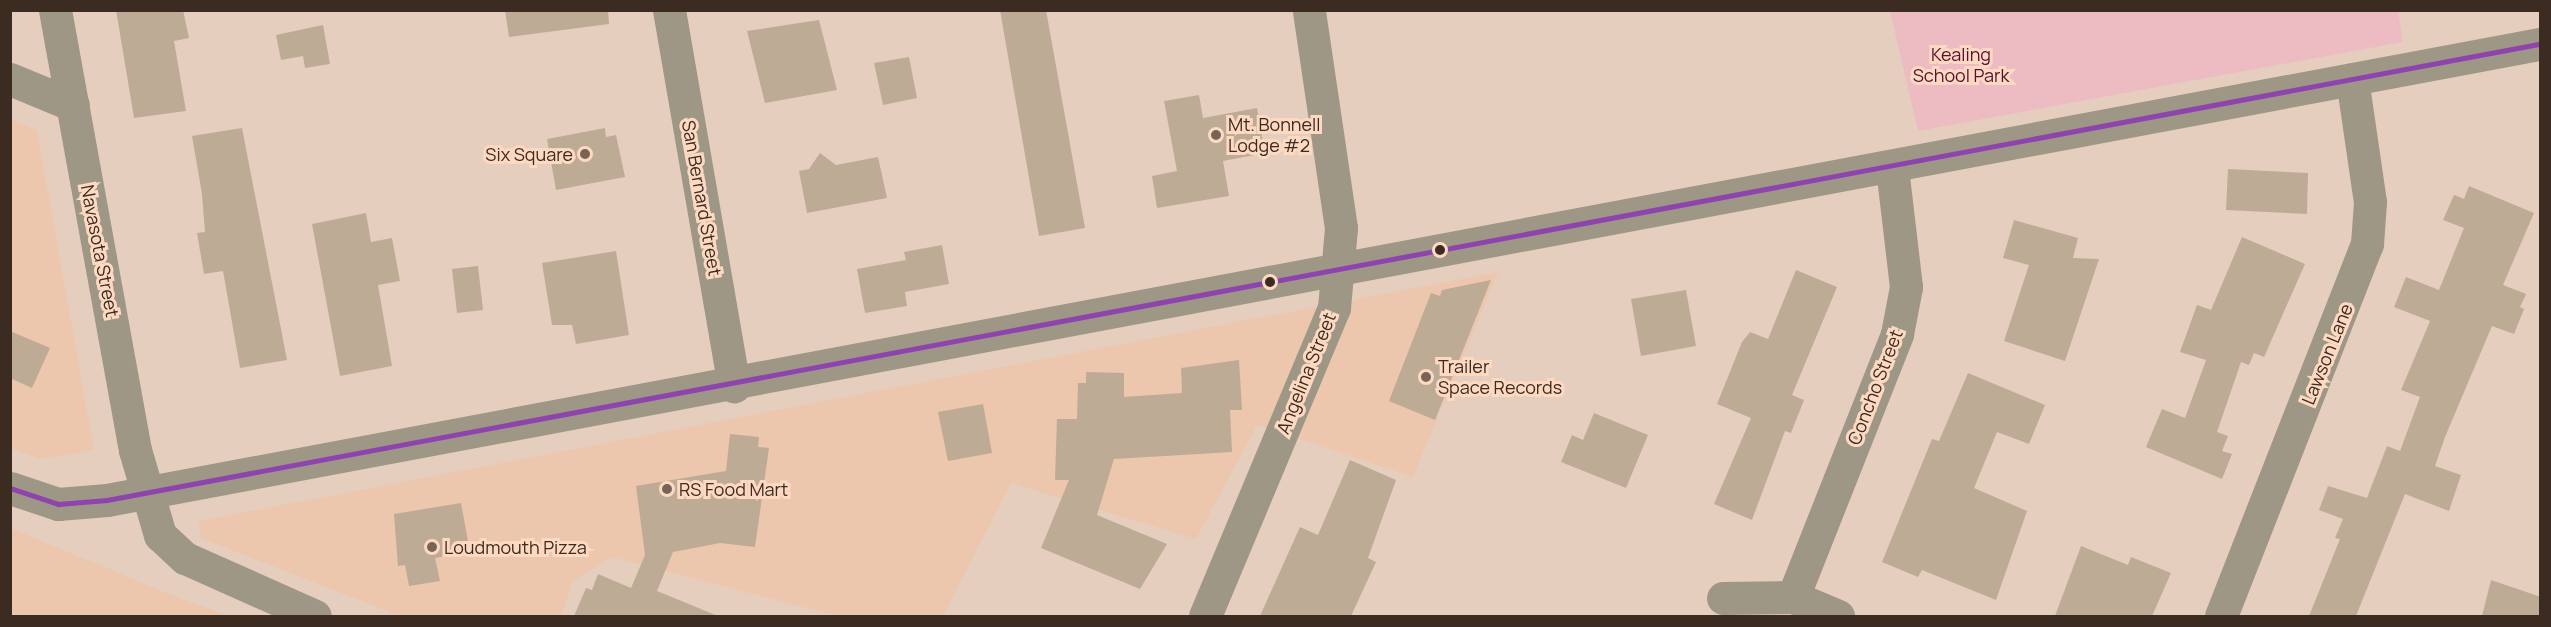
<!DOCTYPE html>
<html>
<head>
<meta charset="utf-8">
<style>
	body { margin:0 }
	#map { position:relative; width:2551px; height:627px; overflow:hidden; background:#e5cebe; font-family:Manrope,sans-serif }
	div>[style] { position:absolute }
	.built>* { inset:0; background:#ecc6ad }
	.green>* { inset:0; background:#edbcc3 }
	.building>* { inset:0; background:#beab96 }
	.minor>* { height:33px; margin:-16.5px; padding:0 16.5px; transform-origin:16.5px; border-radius:16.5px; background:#9e9785 }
	.bus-1>* { height:4.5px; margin:-2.25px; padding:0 2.25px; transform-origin:2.25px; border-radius:2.25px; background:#8e44ad }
	.dots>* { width:16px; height:16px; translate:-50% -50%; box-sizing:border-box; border:3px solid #fdd9c2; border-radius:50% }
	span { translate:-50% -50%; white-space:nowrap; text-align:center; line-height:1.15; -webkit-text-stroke:6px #fdd9c2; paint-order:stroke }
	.park-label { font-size:18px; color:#561033 }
	.poi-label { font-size:18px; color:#3c2b20 }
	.left { translate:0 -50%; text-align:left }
	.right { translate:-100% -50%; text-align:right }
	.street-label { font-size:18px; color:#3c2b20 }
	.frame { position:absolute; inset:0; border:12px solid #3c2b20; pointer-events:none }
</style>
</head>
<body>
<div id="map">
	<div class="built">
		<div style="clip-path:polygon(10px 119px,37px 130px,94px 450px,39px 459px,11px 448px)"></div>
		<div style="clip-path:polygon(1498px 272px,1413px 477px,1257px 425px,1196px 539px,1011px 483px,943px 616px,838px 616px,612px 557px,573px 581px,561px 616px,400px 616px,201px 538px,199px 521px)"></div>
		<div style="clip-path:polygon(10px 528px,172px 595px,228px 616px,11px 616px)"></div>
	</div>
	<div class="green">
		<div style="clip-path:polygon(1890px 11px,2398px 11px,2403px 42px,1918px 131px)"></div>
	</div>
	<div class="building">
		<div style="clip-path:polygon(116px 10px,183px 10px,189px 38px,174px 41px,186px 111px,134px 118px)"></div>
		<div style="clip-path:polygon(505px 10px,608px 10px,609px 24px,509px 37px)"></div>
		<div style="clip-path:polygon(1000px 10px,1046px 10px,1085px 228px,1039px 236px)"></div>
		<div style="clip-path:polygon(819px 20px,837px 90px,765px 103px,747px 31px)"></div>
		<div style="clip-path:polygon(323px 25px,330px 64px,305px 68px,303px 56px,281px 60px,276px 35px)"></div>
		<div style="clip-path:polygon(909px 57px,917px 98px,883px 105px,874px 63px)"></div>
		<div style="clip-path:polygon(1199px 95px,1203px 118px,1257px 108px,1265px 153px,1223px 161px,1229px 196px,1157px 208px,1152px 176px,1177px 171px,1164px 101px)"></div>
		<div style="clip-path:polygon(242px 128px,287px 360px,240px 368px,223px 271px,204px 274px,197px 233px,205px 232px,202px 194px,192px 136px)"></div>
		<div style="clip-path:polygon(605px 128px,606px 137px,616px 135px,625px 177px,556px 190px,547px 139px)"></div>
		<div style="clip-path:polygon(820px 153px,836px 165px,878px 157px,887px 198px,807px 213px,799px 171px,809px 169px)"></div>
		<div style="clip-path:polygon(2228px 169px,2308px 173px,2307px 214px,2226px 210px)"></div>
		<div style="clip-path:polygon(2469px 186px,2534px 213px,2503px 285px,2526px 294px,2520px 307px,2524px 309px,2514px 334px,2492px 326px,2445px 437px,2435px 466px,2461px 475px,2449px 511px,2405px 494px,2356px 616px,2309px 616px,2340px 539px,2335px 538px,2343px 519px,2319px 510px,2328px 486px,2367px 498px,2387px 446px,2400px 451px,2420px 397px,2401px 390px,2430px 321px,2394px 307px,2406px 277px,2439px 290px,2464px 228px,2443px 220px,2454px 195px,2464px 199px)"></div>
		<div style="clip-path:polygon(366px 213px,371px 242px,392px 238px,400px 281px,378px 285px,392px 366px,340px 376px,312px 224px)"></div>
		<div style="clip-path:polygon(2014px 220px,2078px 238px,2073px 258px,2099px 259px,2065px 361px,2004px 341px,2029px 265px,2003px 258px)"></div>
		<div style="clip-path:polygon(2242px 237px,2305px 264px,2264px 357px,2254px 353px,2249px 365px,2241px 362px,2217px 432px,2228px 436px,2222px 451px,2232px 454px,2222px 479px,2146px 447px,2162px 409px,2185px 418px,2206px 360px,2180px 352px,2197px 305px,2211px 310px)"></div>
		<div style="clip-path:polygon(942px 245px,949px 284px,905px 292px,907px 306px,865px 313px,857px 269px,906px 260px,904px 252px)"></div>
		<div style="clip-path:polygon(616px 251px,629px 335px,576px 344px,572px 325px,552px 325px,542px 263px)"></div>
		<div style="clip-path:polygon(478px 266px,483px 310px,457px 313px,452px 269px)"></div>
		<div style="clip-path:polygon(1796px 270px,1837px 287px,1792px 395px,1804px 400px,1791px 433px,1785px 431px,1752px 520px,1714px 504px,1751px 418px,1717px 404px,1742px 342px,1750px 332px,1768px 339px)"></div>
		<div style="clip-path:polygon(1491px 280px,1435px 420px,1389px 401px,1431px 293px,1440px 296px,1442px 290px)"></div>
		<div style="clip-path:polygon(1686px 290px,1696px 346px,1641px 356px,1631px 299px)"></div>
		<div style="clip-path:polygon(10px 331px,50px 348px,32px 388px,10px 378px)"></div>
		<div style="clip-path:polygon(1239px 360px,1242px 410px,1230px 410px,1232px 452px,1114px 459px,1097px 515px,1167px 544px,1140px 589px,1041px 548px,1069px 480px,1055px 480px,1057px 419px,1077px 419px,1078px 383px,1086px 383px,1086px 372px,1124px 373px,1124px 397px,1182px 393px,1181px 368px)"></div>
		<div style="clip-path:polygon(1968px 373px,2045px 405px,2029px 444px,1997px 432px,1974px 488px,2027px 511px,1996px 600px,1922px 570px,1918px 577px,1882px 562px,1932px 439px,1939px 441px)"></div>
		<div style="clip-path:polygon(983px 404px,992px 453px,948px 461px,938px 412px)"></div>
		<div style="clip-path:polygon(1594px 413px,1648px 435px,1626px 488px,1561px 462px,1572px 435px,1583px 440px)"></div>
		<div style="clip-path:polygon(730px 434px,759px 437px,758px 447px,769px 448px,755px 547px,720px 543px,673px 552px,657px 591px,718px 616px,574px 616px,586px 588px,592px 590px,598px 574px,631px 588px,645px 555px,636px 486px,726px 471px)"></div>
		<div style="clip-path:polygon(1350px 460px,1396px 480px,1368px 558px,1376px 562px,1351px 616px,1260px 616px,1300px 527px,1318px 535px)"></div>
		<div style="clip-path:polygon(461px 503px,470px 552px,435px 558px,440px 581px,409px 586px,405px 565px,398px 566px,394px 514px)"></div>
		<div style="clip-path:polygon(2081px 546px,2128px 565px,2131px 557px,2171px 573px,2152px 616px,2055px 616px)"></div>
		<div style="clip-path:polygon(2491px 580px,2541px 597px,2541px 616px,2482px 616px)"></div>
	</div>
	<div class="minor">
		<div style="left:55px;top:10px;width:447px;rotate:79.7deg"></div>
		<div style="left:135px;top:450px;width:89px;rotate:73.6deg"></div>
		<div style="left:160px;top:535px;width:34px;rotate:43deg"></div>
		<div style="left:185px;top:558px;width:142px;rotate:24deg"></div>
		<div style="left:669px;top:10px;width:382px;rotate:80.2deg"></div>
		<div style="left:10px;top:79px;width:68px;rotate:22.4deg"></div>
		<div style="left:10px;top:488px;width:51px;rotate:18.4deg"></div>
		<div style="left:58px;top:504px;width:49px;rotate:-4.7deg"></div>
		<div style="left:107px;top:500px;width:2475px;rotate:-10.62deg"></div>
		<div style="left:1793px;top:597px;width:283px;rotate:-68.4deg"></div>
		<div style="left:1897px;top:334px;width:48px;rotate:-79.2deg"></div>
		<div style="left:1906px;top:287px;width:120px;rotate:-96.7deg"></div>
		<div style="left:1723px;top:598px;width:70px;rotate:-0.8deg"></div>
		<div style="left:1793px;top:597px;width:49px;rotate:22.9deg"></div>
		<div style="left:1205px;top:616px;width:334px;rotate:-67.3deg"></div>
		<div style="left:1334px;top:308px;width:80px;rotate:-85deg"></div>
		<div style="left:1341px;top:228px;width:220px;rotate:-98.4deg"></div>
		<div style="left:2221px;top:616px;width:400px;rotate:-68.6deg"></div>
		<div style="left:2367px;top:244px;width:42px;rotate:-85.9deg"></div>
		<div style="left:2370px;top:202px;width:124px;rotate:-98.3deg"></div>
	</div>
	<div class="bus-1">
		<div style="left:10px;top:488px;width:51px;rotate:18.4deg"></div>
		<div style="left:58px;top:504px;width:49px;rotate:-4.7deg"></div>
		<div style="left:107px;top:500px;width:2475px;rotate:-10.62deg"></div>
	</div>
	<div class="dots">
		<div style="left:1216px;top:135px;background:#776457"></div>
		<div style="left:585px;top:154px;background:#776457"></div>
		<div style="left:1440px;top:250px;background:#3c2b20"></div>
		<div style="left:1270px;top:282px;background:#3c2b20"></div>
		<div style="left:1426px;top:377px;background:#776457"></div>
		<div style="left:667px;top:489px;background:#776457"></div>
		<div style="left:432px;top:547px;background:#776457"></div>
	</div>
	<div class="park-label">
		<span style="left:1961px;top:65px">Kealing<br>School Park</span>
	</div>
	<div class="poi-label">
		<span class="left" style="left:1228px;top:135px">Mt. Bonnell<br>Lodge #2</span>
		<span class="right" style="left:573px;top:154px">Six Square</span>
		<span class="left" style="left:1438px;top:377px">Trailer<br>Space Records</span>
		<span class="left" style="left:679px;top:489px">RS Food Mart</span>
		<span class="left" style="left:444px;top:547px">Loudmouth Pizza</span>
	</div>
	<div class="street-label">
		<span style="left:702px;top:198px;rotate:80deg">San Bernard Street</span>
		<span style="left:100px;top:251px;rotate:79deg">Navasota Street</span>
		<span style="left:2327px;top:354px;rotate:-68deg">Lawson Lane</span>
		<span style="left:1306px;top:373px;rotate:-68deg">Angelina Street</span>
		<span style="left:1875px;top:387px;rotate:-69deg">Concho Street</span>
	</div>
	<div class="frame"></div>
</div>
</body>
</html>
